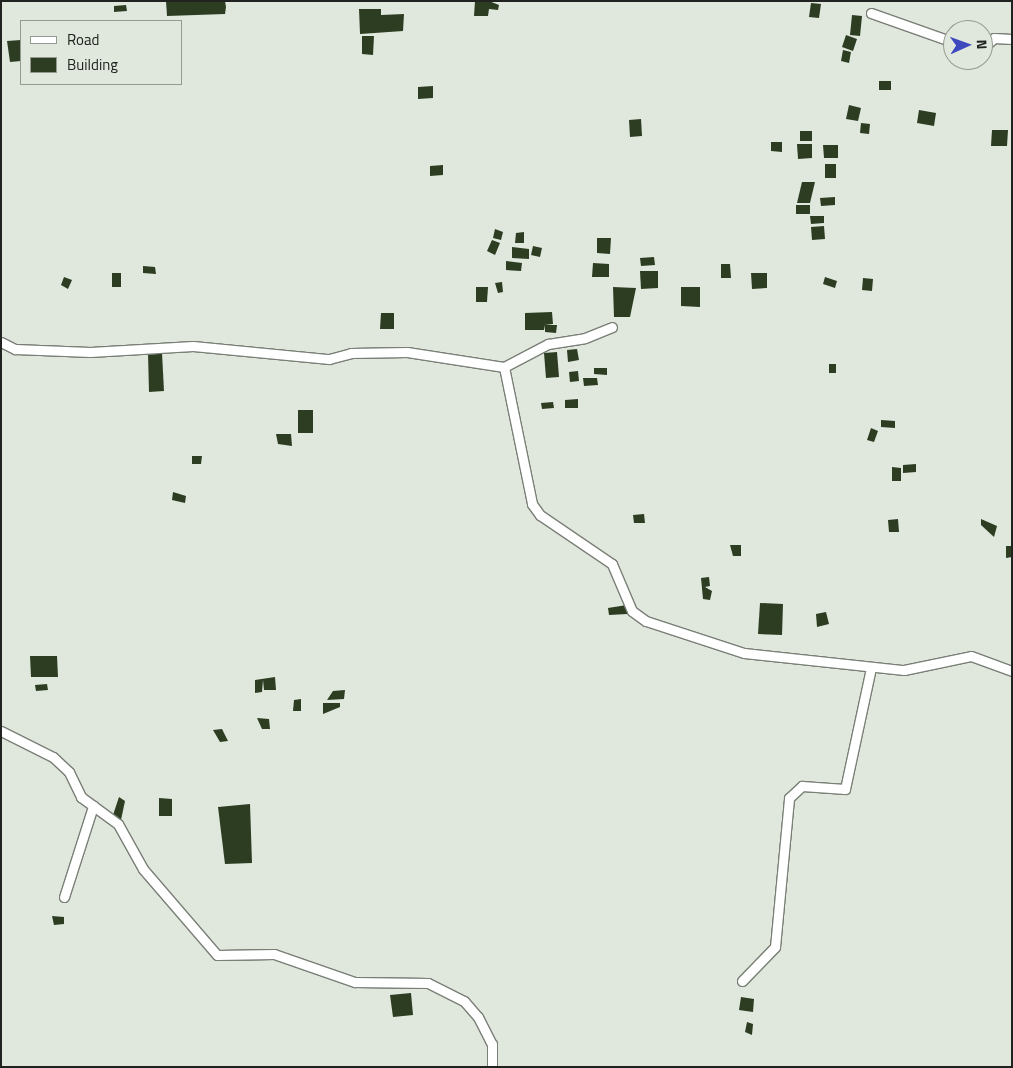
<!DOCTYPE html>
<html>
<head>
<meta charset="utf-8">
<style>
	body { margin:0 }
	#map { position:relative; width:1013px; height:1068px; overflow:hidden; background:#e0e7dd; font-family:"Titillium Web",sans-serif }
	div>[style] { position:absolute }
	.building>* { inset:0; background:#2c3d22 }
	.roads { filter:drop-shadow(1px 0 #797f76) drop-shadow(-1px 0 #797f76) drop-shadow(0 1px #797f76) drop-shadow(0 -1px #797f76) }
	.street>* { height:9px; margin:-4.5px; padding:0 4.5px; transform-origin:4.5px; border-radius:4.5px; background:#fff }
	span { translate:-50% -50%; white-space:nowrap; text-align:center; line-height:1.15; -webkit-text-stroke:5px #e0e7dd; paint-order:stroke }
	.frame { position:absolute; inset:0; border:2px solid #212320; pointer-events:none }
	.legend { position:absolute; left:20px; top:20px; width:162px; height:65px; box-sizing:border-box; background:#e0e7dd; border:1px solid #949991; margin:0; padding:6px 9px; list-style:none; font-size:15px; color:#212320 }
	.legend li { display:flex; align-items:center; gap:10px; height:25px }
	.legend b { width:25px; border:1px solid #949991 }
	.north { position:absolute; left:943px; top:20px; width:50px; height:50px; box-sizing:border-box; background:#e0e7dd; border:1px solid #949991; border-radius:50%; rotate:88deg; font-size:14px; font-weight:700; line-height:20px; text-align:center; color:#212320 }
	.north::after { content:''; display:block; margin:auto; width:18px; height:22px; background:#3e49bd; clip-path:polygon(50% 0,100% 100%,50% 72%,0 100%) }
</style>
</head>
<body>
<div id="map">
	<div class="building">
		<div style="clip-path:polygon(166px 1px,225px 1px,226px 7px,225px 14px,167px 16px)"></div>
		<div style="clip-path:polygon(475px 1px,489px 1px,499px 5px,498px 10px,489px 9px,488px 16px,474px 16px)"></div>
		<div style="clip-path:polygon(811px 3px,821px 4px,819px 18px,809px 17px)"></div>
		<div style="clip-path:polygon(126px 5px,127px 11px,114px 12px,114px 6px)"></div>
		<div style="clip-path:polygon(359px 9px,381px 9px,381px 15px,404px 14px,403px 31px,360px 34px)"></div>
		<div style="clip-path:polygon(852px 15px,862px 16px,860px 36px,850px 35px)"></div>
		<div style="clip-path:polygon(846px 35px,857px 39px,853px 51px,842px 47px)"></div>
		<div style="clip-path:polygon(362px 36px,374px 36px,373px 55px,362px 54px)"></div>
		<div style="clip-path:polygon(21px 40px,21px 61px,10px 62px,7px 41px)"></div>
		<div style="clip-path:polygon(843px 50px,851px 52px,849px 63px,841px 61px)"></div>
		<div style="clip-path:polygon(879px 81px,891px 81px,891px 90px,879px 90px)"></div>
		<div style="clip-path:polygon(433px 86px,433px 98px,418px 99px,418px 87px)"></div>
		<div style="clip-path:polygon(849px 105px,861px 108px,858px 121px,846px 119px)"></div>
		<div style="clip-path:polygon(919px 110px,936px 113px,934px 126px,917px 123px)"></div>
		<div style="clip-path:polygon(641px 119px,642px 136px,630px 137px,629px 120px)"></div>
		<div style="clip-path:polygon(861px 123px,870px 124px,869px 134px,860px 133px)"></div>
		<div style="clip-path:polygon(992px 130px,1008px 130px,1007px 146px,991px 146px)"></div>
		<div style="clip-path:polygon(800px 131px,812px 131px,812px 141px,800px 141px)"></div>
		<div style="clip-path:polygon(771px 142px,782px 142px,782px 152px,771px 151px)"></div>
		<div style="clip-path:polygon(797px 144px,812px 144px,812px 158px,798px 159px)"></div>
		<div style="clip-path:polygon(823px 145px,838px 145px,838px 158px,824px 158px)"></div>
		<div style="clip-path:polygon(825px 164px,836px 164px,836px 178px,825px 178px)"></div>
		<div style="clip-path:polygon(443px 165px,443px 175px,430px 176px,430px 166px)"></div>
		<div style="clip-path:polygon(802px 182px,815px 182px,810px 203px,797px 203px)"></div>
		<div style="clip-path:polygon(835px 197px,835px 205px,821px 206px,820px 198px)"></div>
		<div style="clip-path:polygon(796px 205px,810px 205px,810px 214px,796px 214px)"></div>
		<div style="clip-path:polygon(810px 216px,824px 216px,824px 223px,811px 224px)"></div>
		<div style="clip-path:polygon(824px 226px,825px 239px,812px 240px,811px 227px)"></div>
		<div style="clip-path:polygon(495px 229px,503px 232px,501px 240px,493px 238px)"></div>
		<div style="clip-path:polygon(524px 232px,524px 243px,515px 243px,516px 233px)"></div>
		<div style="clip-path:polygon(597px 238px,611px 238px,610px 254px,597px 253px)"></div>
		<div style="clip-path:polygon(492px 240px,500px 243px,495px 255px,487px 251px)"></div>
		<div style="clip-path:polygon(533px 246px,542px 248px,540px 257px,531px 255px)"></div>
		<div style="clip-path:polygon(512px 247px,529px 249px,529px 259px,512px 258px)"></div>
		<div style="clip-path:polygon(654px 257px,655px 265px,641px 266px,640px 258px)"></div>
		<div style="clip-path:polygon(506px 261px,522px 263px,521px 271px,506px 270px)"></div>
		<div style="clip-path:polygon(593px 263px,609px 264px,609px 277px,592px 277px)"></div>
		<div style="clip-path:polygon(721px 264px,730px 264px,731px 278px,721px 278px)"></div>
		<div style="clip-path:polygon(143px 266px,155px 267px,156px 274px,143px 273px)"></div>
		<div style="clip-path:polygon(640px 271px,658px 271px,658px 288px,641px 289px)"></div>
		<div style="clip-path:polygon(112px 273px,121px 273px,121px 287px,112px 287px)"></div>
		<div style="clip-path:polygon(751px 273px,767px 273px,767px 288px,752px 289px)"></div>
		<div style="clip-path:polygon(64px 277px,72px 280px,68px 289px,61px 285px)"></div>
		<div style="clip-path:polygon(825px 277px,837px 281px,835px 288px,823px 284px)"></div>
		<div style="clip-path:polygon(863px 278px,873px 279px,872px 291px,862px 290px)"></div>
		<div style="clip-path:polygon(502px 282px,503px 292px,498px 293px,495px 283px)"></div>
		<div style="clip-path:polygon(476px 287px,488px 287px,487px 302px,476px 302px)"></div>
		<div style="clip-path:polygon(613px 287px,636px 288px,630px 317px,614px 317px)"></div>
		<div style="clip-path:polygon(681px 287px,700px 287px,700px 307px,681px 306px)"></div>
		<div style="clip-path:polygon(552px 312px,553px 324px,545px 325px,557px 325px,556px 333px,545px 332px,545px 325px,544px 330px,525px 330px,525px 313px)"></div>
		<div style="clip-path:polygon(381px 313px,394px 313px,394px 329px,380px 329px)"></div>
		<div style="clip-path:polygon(577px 349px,579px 360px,568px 362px,567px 350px)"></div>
		<div style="clip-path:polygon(557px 352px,559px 377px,546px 378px,544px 353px)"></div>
		<div style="clip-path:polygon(148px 353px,162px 353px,164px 391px,149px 392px)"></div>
		<div style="clip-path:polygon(829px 364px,836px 364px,836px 373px,829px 373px)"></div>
		<div style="clip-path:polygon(594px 368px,607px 368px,607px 375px,594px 374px)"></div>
		<div style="clip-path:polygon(578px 371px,579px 381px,570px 382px,569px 372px)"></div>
		<div style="clip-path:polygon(583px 378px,597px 378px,598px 385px,584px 386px)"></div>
		<div style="clip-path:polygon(578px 399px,578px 408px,565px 408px,565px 400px)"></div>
		<div style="clip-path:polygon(553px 402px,554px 408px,542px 409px,541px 403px)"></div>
		<div style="clip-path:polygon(298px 410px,313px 410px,313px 433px,298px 433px)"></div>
		<div style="clip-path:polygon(881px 420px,895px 421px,895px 428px,881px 427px)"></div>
		<div style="clip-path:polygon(871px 428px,878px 431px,874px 442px,867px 440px)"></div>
		<div style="clip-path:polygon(276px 434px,291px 434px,292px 446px,278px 444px)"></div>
		<div style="clip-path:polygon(192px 456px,202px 456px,201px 464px,192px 464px)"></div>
		<div style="clip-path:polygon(916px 464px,916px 472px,903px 473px,903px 465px)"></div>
		<div style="clip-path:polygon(892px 467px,901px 468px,901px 481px,892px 481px)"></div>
		<div style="clip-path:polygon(173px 492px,186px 496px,185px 503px,172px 500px)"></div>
		<div style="clip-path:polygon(644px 514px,645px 523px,634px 523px,633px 515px)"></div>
		<div style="clip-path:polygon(898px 519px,899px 532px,889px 532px,888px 520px)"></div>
		<div style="clip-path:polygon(981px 519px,997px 526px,994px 537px,981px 525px)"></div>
		<div style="clip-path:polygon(730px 545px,741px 545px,741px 556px,733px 556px)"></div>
		<div style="clip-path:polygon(1006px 546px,1012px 546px,1012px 557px,1006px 558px)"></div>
		<div style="clip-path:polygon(709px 577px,710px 586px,705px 587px,712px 591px,710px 600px,703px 599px,701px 578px)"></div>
		<div style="clip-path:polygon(760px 603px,783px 604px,782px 635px,758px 634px)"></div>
		<div style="clip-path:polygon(627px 605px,627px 614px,609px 615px,608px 608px)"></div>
		<div style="clip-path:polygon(826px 612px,829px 624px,817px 627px,816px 614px)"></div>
		<div style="clip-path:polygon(30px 656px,57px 656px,58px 677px,31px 677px)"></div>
		<div style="clip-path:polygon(275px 677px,276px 690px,264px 690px,263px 680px,262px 692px,255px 693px,255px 680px)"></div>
		<div style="clip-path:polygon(47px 684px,48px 690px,36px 691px,35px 685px)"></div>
		<div style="clip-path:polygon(345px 690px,344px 699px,327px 700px,333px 691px)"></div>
		<div style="clip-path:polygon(301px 699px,301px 711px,293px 711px,294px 700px)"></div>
		<div style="clip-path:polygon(323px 703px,340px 703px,340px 707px,323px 714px)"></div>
		<div style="clip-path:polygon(257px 718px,269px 719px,270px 729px,262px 729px)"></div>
		<div style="clip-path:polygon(222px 729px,228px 741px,220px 742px,213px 730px)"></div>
		<div style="clip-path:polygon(119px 797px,125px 801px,121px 820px,113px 815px)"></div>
		<div style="clip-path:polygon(159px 798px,172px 799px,172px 816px,159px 816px)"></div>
		<div style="clip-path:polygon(250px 804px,252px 863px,225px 864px,218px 807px)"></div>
		<div style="clip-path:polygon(52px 916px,64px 917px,64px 924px,54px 925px)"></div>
		<div style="clip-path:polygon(411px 993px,413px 1015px,393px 1017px,390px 995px)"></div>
		<div style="clip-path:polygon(741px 997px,754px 999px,753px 1012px,739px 1010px)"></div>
		<div style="clip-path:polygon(747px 1022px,753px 1024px,752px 1035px,745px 1032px)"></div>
	</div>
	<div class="roads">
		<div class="street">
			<div style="left:871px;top:13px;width:87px;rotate:19.5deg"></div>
			<div style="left:983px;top:48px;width:15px;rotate:-42deg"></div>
			<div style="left:994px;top:38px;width:18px;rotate:3deg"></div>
			<div style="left:1px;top:342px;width:16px;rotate:27deg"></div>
			<div style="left:15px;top:349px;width:75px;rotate:2.3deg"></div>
			<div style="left:90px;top:352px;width:103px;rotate:-3.3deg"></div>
			<div style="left:193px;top:346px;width:137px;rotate:5.5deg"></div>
			<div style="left:329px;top:359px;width:23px;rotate:-15deg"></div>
			<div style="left:351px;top:353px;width:56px;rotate:-1deg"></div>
			<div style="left:407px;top:352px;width:98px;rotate:8.8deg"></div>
			<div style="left:504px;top:367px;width:140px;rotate:78.4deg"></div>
			<div style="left:532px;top:504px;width:14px;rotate:54deg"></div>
			<div style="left:540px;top:515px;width:87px;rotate:34.2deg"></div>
			<div style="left:612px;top:564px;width:51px;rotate:66.9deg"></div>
			<div style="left:632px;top:611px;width:17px;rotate:36deg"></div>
			<div style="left:646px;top:621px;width:103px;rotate:18.1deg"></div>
			<div style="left:744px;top:653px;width:161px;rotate:6.1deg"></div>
			<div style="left:904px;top:670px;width:68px;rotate:-11.8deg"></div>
			<div style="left:971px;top:656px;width:44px;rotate:20.1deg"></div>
			<div style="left:504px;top:367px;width:50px;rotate:-27.6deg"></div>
			<div style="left:548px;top:344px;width:37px;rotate:-9deg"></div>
			<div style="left:585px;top:338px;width:29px;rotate:-22deg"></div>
			<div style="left:1px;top:731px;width:58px;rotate:26.6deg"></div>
			<div style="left:53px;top:757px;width:22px;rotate:43deg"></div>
			<div style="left:69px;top:772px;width:28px;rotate:64deg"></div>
			<div style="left:81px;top:797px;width:46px;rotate:36.1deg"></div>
			<div style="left:118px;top:824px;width:51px;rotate:60.9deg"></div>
			<div style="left:143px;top:869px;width:113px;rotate:49.3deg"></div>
			<div style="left:217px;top:955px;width:57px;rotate:-1deg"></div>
			<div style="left:274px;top:954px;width:86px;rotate:19.1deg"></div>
			<div style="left:355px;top:982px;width:73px;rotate:0.8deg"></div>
			<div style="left:428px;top:983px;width:40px;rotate:26.6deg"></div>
			<div style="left:464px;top:1001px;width:21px;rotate:49deg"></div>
			<div style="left:478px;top:1017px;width:30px;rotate:63deg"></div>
			<div style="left:492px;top:1044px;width:23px;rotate:90deg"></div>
			<div style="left:64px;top:897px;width:96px;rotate:-72.3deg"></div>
			<div style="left:742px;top:981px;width:47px;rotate:-45.9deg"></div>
			<div style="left:775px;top:947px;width:150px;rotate:-84.6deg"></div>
			<div style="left:789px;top:798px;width:18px;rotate:-43deg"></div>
			<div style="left:802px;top:786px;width:43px;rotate:4deg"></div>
			<div style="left:845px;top:789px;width:124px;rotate:-77.9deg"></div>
		</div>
	</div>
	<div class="frame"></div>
	<ul class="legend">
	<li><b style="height:6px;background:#fff"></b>Road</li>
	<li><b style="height:14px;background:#2c3d22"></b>Building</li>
	</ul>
	<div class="north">N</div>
</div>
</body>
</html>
